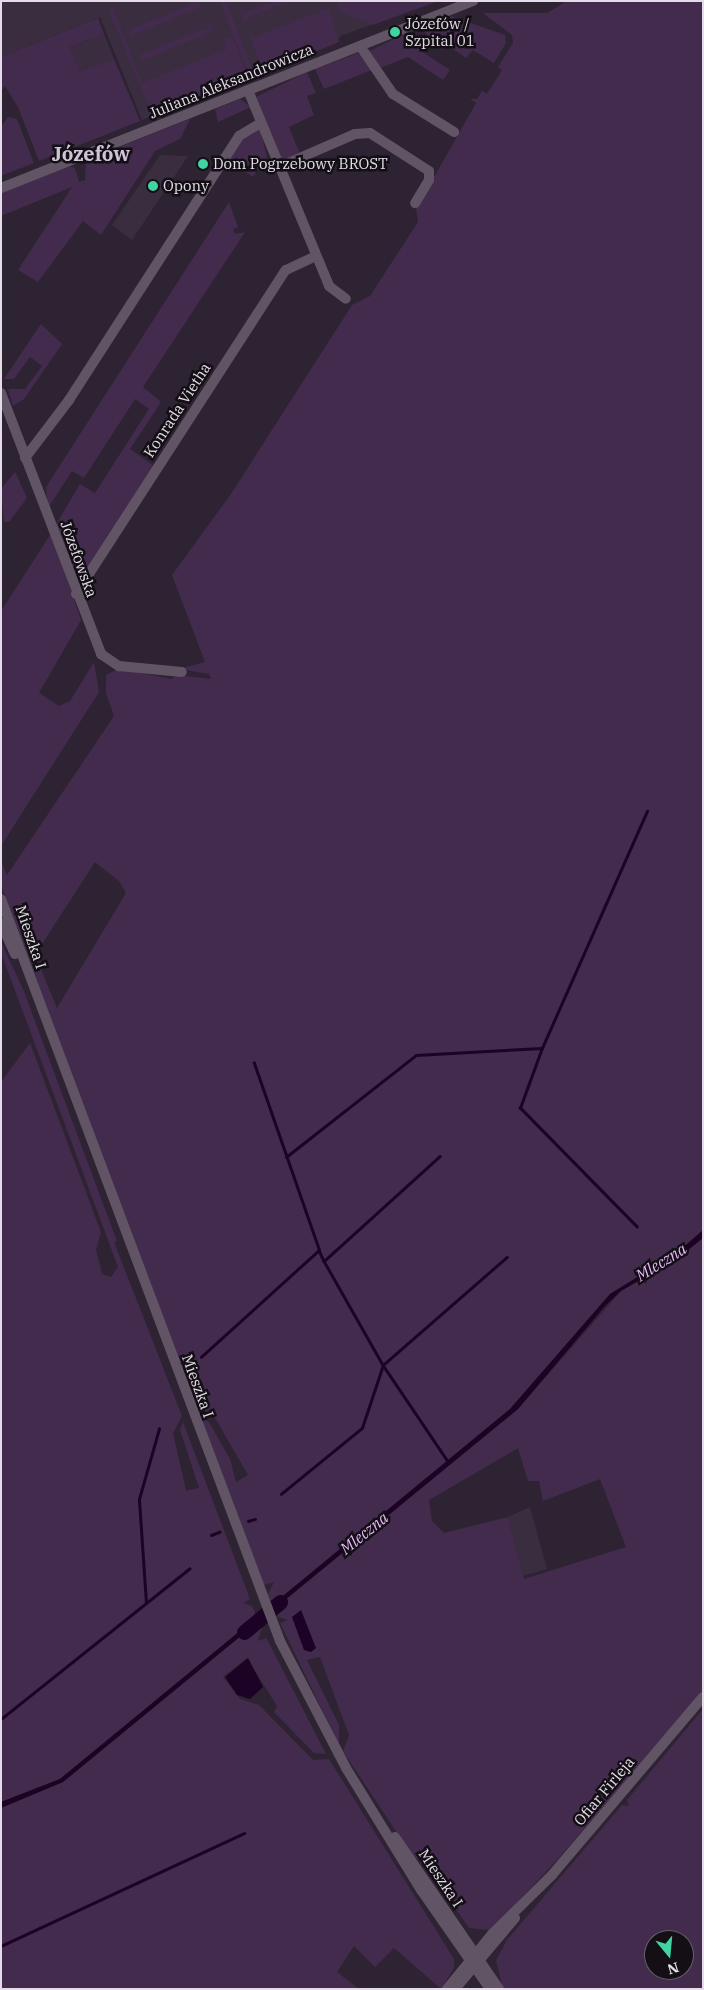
<!DOCTYPE html>
<html>
<head>
<meta charset="utf-8">
<style>
	body { margin:0 }
	#map { position:relative; width:704px; height:1990px; overflow:hidden; background:#2e2332; font-family:"IBM Plex Serif",serif }
	div>[style] { position:absolute }
	.built>* { inset:0; background:#3a2d40 }
	.green>* { inset:0; background:#432b4d }
	.water>* { inset:0; background:#1c0225 }
	.stream>* { height:2.5px; margin:-1.25px; padding:0 1.25px; transform-origin:1.25px; border-radius:1.25px; background:#1c0225 }
	.river>* { height:15px; margin:-7.5px; padding:0 7.5px; transform-origin:7.5px; border-radius:7.5px; background:#1c0225 }
	.minor>* { height:10px; margin:-5px; padding:0 5px; transform-origin:5px; border-radius:5px; background:#605465 }
	.dots>* { width:14px; height:14px; translate:-50% -50%; box-sizing:border-box; border:2px solid #130f15; border-radius:50% }
	span { translate:-50% -50%; white-space:nowrap; text-align:center; line-height:1.15; -webkit-text-stroke:5px #130f15; paint-order:stroke }
	.poi-label { font-size:15px; color:#e4dde7 }
	.left { translate:0 -50%; text-align:left }
	.street-label { font-size:15px; color:#e4dde7 }
	.water-label { font-size:16px; color:#e7b7fb; font-style:italic }
	.district-label { font-size:20px; color:#d0c3d6; font-weight:700 }
	.frame { position:absolute; inset:0; border:2px solid #e4dde7; pointer-events:none }
	.north { position:absolute; left:644px; top:1930px; width:50px; height:50px; box-sizing:border-box; background:#130f15; border:1px solid #676169; border-radius:50%; rotate:163deg; font-size:14px; font-weight:700; line-height:20px; text-align:center; color:#e4dde7 }
	.north::after { content:''; display:block; margin:auto; width:18px; height:22px; background:#40d4a2; clip-path:polygon(50% 0,100% 100%,50% 72%,0 100%) }
</style>
</head>
<body>
<div id="map">
	<div class="built">
		<div style="clip-path:polygon(1px 1px,438px 1px,340px 36px,337px 43px,142px 120px,100px 17px,1px 57px)"></div>
		<div style="clip-path:polygon(104px 34px,114px 59px,80px 73px,70px 47px)"></div>
		<div style="clip-path:polygon(160px 155px,188px 156px,132px 240px,112px 225px)"></div>
		<div style="clip-path:polygon(530px 1507px,547px 1569px,523px 1576px,508px 1517px)"></div>
	</div>
	<div class="green">
		<div style="clip-path:polygon(199px 1px,207px 14px,201px 7px,131px 36px,129px 30px)"></div>
		<div style="clip-path:polygon(220px 1px,226px 1px,255px 76px,250px 78px)"></div>
		<div style="clip-path:polygon(275px 1px,289px 1px,248px 18px,244px 24px,240px 9px,245px 13px)"></div>
		<div style="clip-path:polygon(345px 1px,438px 1px,373px 25px,340px 12px,337px 4px)"></div>
		<div style="clip-path:polygon(evenodd,567px 1px,703px 1px,703px 1230px,678px 1252px,610px 1294px,510px 1409px,272px 1605px,268px 1594px,274px 1582px,264px 1585px,201px 1417px,209px 1422px,230px 1459px,236px 1482px,248px 1475px,214px 1416px,196px 1405px,1px 885px,1px 861px,7px 875px,114px 716px,106px 693px,106px 675px,118px 669px,172px 679px,176px 675px,211px 679px,209px 674px,179px 669px,205px 662px,172px 575px,231px 494px,352px 305px,370px 296px,418px 222px,416px 209px,476px 103px,470px 99px,477px 99px,482px 91px,487px 94px,502px 70px,498px 67px,513px 43px,512px 35px,483px 13px,547px 13px,567px 1px,95px 862px,119px 881px,126px 893px,57px 1008px,35px 955px,95px 862px)"></div>
		<div style="clip-path:polygon(112px 5px,142px 83px,227px 49px,224px 39px,232px 36px,248px 78px,153px 116px,109px 11px)"></div>
		<div style="clip-path:polygon(329px 8px,339px 42px,263px 72px,249px 34px,255px 37px)"></div>
		<div style="clip-path:polygon(451px 16px,505px 35px,506px 43px,494px 63px,473px 50px,466px 58px,443px 42px,437px 45px,420px 28px)"></div>
		<div style="clip-path:polygon(98px 18px,104px 34px,70px 47px,80px 72px,114px 59px,140px 121px,39px 161px,18px 107px,5px 86px,1px 91px,1px 57px)"></div>
		<div style="clip-path:polygon(207px 24px,211px 25px,213px 35px,211px 32px,141px 61px,139px 55px,209px 27px)"></div>
		<div style="clip-path:polygon(405px 33px,421px 51px,450px 70px,443px 80px,408px 57px,380px 68px,368px 52px)"></div>
		<div style="clip-path:polygon(358px 53px,372px 70px,324px 89px,315px 69px)"></div>
		<div style="clip-path:polygon(307px 72px,316px 93px,307px 96px,314px 115px,289px 127px,300px 154px,282px 160px,256px 97px)"></div>
		<div style="clip-path:polygon(240px 99px,251px 107px,218px 122px,215px 109px)"></div>
		<div style="clip-path:polygon(8px 117px,17px 119px,34px 163px,1px 176px,1px 127px)"></div>
		<div style="clip-path:polygon(190px 119px,180px 139px,155px 151px,101px 235px,83px 221px,38px 282px,18px 270px,72px 187px,1px 216px,1px 193px,69px 166px,75px 168px,79px 182px,85px 180px,86px 163px,96px 156px)"></div>
		<div style="clip-path:polygon(254px 130px,260px 130px,267px 156px,253px 177px,227px 159px,242px 137px)"></div>
		<div style="clip-path:polygon(229px 202px,238px 227px,233px 229px,235px 234px,245px 232px,143px 387px,161px 402px,130px 449px,154px 466px,78px 584px,55px 526px,80px 484px,95px 493px,149px 409px,135px 399px,84px 478px,72px 471px,48px 508px,46px 487px)"></div>
		<div style="clip-path:polygon(41px 324px,62px 344px,24px 399px,13px 406px,8px 389px,25px 389px,42px 366px,30px 357px,14px 379px,4px 379px)"></div>
		<div style="clip-path:polygon(15px 472px,27px 498px,9px 522px,4px 522px,1px 489px)"></div>
		<div style="clip-path:polygon(52px 532px,81px 620px,39px 693px,59px 706px,70px 701px,94px 662px,99px 692px,1px 846px,1px 611px)"></div>
		<div style="clip-path:polygon(1px 942px,23px 989px,117px 1241px,114px 1242px,182px 1416px,173px 1433px,186px 1491px,199px 1488px,180px 1430px,183px 1422px,250px 1599px,243px 1603px,252px 1606px,257px 1617px,60px 1779px,1px 1802px,1px 1082px,30px 1043px,101px 1232px,96px 1250px,102px 1274px,111px 1277px,118px 1267px,1px 953px)"></div>
		<div style="clip-path:polygon(evenodd,703px 1238px,703px 1691px,558px 1859px,491px 1930px,469px 1928px,430px 1872px,409px 1851px,343px 1751px,349px 1735px,320px 1657px,307px 1660px,339px 1725px,339px 1745px,280px 1623px,288px 1620px,278px 1617px,274px 1609px,518px 1409px,621px 1291px,678px 1258px,703px 1238px,518px 1448px,528px 1481px,539px 1481px,543px 1501px,600px 1479px,626px 1547px,524px 1579px,508px 1517px,444px 1533px,432px 1521px,429px 1500px,518px 1448px)"></div>
		<div style="clip-path:polygon(259px 1621px,262px 1628px,258px 1641px,266px 1638px,269px 1643px,326px 1754px,314px 1753px,274px 1712px,277px 1706px,247px 1658px,223px 1677px,240px 1699px,259px 1705px,313px 1760px,329px 1759px,454px 1959px,454px 1968px,441px 1989px,394px 1948px,375px 1967px,354px 1946px,337px 1972px,359px 1989px,1px 1989px,1px 1808px,63px 1782px)"></div>
		<div style="clip-path:polygon(evenodd,703px 1709px,703px 1989px,503px 1989px,496px 1960px,507px 1940px,622px 1805px,629px 1806px,627px 1800px,703px 1709px,654px 1940px,684px 1940px,684px 1970px,654px 1970px,654px 1940px)"></div>
	</div>
	<div class="water">
		<div style="clip-path:polygon(703px 1230px,703px 1238px,678px 1258px,621px 1291px,605px 1306px,518px 1409px,274px 1609px,272px 1605px,510px 1409px,610px 1294px,678px 1252px)"></div>
		<div style="clip-path:polygon(301px 1610px,316px 1648px,311px 1652px,304px 1650px,292px 1617px)"></div>
		<div style="clip-path:polygon(257px 1617px,259px 1621px,63px 1782px,1px 1808px,1px 1802px,60px 1779px)"></div>
		<div style="clip-path:polygon(248px 1658px,263px 1687px,250px 1699px,237px 1695px,225px 1677px)"></div>
	</div>
	<div class="stream">
		<div style="left:286px;top:1157px;width:165px;rotate:-38.1deg"></div>
		<div style="left:416px;top:1055px;width:126px;rotate:-3.2deg"></div>
		<div style="left:637px;top:1227px;width:167px;rotate:-134.5deg"></div>
		<div style="left:520px;top:1108px;width:64px;rotate:-69.9deg"></div>
		<div style="left:542px;top:1048px;width:259px;rotate:-66.1deg"></div>
		<div style="left:319px;top:1250px;width:12px;rotate:66deg"></div>
		<div style="left:324px;top:1261px;width:156px;rotate:-42.2deg"></div>
		<div style="left:324px;top:1261px;width:120px;rotate:60.4deg"></div>
		<div style="left:383px;top:1365px;width:164px;rotate:-41.1deg"></div>
		<div style="left:201px;top:1357px;width:159px;rotate:-42.2deg"></div>
		<div style="left:319px;top:1250px;width:198px;rotate:-109.2deg"></div>
		<div style="left:383px;top:1365px;width:118px;rotate:56deg"></div>
		<div style="left:281px;top:1494px;width:104px;rotate:-39.2deg"></div>
		<div style="left:362px;top:1428px;width:66px;rotate:-71.6deg"></div>
		<div style="left:248px;top:1521px;width:7px;rotate:-16deg"></div>
		<div style="left:211px;top:1535px;width:9px;rotate:-21deg"></div>
		<div style="left:146px;top:1603px;width:104px;rotate:-93.9deg"></div>
		<div style="left:139px;top:1499px;width:73px;rotate:-74.1deg"></div>
		<div style="left:1px;top:1719px;width:241px;rotate:-38.6deg"></div>
		<div style="left:1px;top:1946px;width:268px;rotate:-24.9deg"></div>
	</div>
	<div class="river">
		<div style="left:244px;top:1632px;width:47px;rotate:-39.8deg"></div>
	</div>
	<div class="minor">
		<div style="left:360px;top:46px;width:58px;rotate:55.5deg"></div>
		<div style="left:393px;top:94px;width:72px;rotate:31.9deg"></div>
		<div style="left:248px;top:90px;width:212px;rotate:67.5deg"></div>
		<div style="left:329px;top:286px;width:21px;rotate:37deg"></div>
		<div style="left:279px;top:167px;width:83px;rotate:-23.5deg"></div>
		<div style="left:355px;top:134px;width:15px;rotate:-4deg"></div>
		<div style="left:370px;top:133px;width:70px;rotate:32.8deg"></div>
		<div style="left:429px;top:171px;width:9px;rotate:90deg"></div>
		<div style="left:429px;top:180px;width:27px;rotate:121deg"></div>
		<div style="left:1px;top:188px;width:508px;rotate:-21.61deg"></div>
		<div style="left:1px;top:393px;width:280px;rotate:69deg"></div>
		<div style="left:101px;top:654px;width:22px;rotate:34deg"></div>
		<div style="left:119px;top:666px;width:63px;rotate:5.4deg"></div>
		<div style="left:25px;top:458px;width:73px;rotate:-52.8deg"></div>
		<div style="left:69px;top:400px;width:314px;rotate:-57.2deg"></div>
		<div style="left:239px;top:136px;width:26px;rotate:-31deg"></div>
		<div style="left:76px;top:594px;width:386px;rotate:-57.1deg"></div>
		<div style="left:286px;top:270px;width:33px;rotate:-25deg"></div>
		<div style="left:1px;top:899px;width:793px;rotate:69.39deg"></div>
		<div style="left:280px;top:1641px;width:143px;rotate:62.5deg"></div>
		<div style="left:346px;top:1768px;width:143px;rotate:58.4deg"></div>
		<div style="left:421px;top:1890px;width:121px;rotate:55.1deg"></div>
		<div style="left:1px;top:923px;width:34px;rotate:66deg"></div>
		<div style="left:395px;top:1837px;width:184px;rotate:55.6deg"></div>
		<div style="left:447px;top:1989px;width:71px;rotate:-50.7deg"></div>
		<div style="left:492px;top:1934px;width:84px;rotate:-44.5deg"></div>
		<div style="left:552px;top:1875px;width:233px;rotate:-49.7deg"></div>
		<div style="left:455px;top:1989px;width:93px;rotate:-49.8deg"></div>
	</div>
	<div class="dots">
		<div style="left:395px;top:32px;background:#40d4a2"></div>
		<div style="left:203px;top:164px;background:#40d4a2"></div>
		<div style="left:153px;top:186px;background:#40d4a2"></div>
	</div>
	<div class="poi-label">
		<span class="left" style="left:405px;top:32px">Józefów /<br>Szpital 01</span>
		<span class="left" style="left:213px;top:164px">Dom Pogrzebowy BROST</span>
		<span class="left" style="left:163px;top:186px">Opony</span>
	</div>
	<div class="street-label">
		<span style="left:231px;top:81px;rotate:-22deg">Juliana Aleksandrowicza</span>
		<span style="left:177px;top:410px;rotate:-57deg">Konrada Vietha</span>
		<span style="left:79px;top:559px;rotate:70deg">Józefowska</span>
		<span style="left:31px;top:937px;rotate:71deg">Mieszka I</span>
		<span style="left:198px;top:1386px;rotate:70deg">Mieszka I</span>
		<span style="left:604px;top:1791px;rotate:-50deg">Ofiar Firleja</span>
		<span style="left:441px;top:1878px;rotate:56deg">Mieszka I</span>
	</div>
	<div class="water-label">
		<span style="left:661px;top:1262px;rotate:-32deg">Mleczna</span>
		<span style="left:364px;top:1533px;rotate:-39deg">Mleczna</span>
	</div>
	<div class="district-label">
		<span style="left:91px;top:153px">Józefów</span>
	</div>
	<div class="frame"></div>
	<div class="north">N</div>
</div>
</body>
</html>
